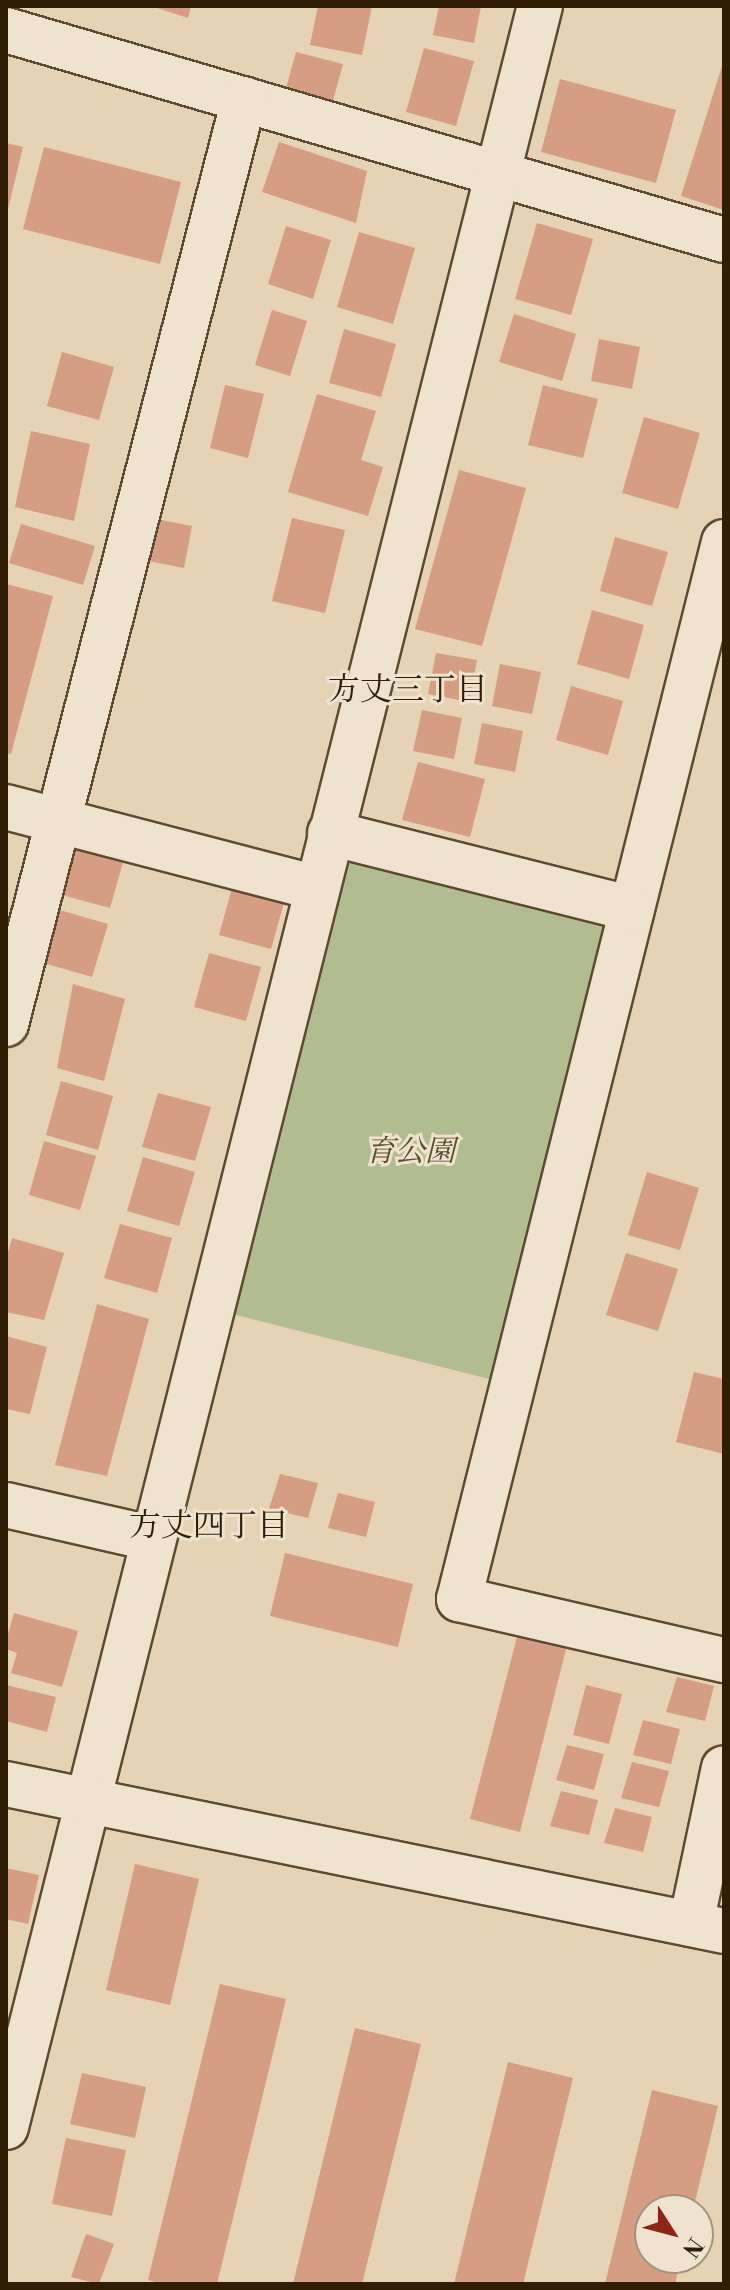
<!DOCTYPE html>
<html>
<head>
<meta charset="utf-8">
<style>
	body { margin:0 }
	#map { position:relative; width:730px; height:2290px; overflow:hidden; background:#e6d2b4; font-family:"Libre Bodoni","Noto Serif JP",serif }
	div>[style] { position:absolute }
	.green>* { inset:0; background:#b1bd90 }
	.building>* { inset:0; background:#d49d84 }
	.roads { filter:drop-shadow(2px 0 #5d4a31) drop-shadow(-2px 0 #5d4a31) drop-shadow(0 2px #5d4a31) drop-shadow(0 -2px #5d4a31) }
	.street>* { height:44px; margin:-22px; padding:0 22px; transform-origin:22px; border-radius:22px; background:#efe2ce }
	.secondary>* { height:44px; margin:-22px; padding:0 22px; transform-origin:22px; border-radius:22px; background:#efe2ce }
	span { translate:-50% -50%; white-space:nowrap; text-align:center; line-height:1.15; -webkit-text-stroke:6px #efe2ce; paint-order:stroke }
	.park-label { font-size:30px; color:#564d2f; font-style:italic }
	.neighbourhood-label { font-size:32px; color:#2f1d05 }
	.frame { position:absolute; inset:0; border:8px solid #2f1d05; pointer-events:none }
	.north { position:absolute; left:634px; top:2194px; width:80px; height:80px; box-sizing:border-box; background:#efe2ce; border:2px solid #a2937e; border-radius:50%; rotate:126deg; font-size:22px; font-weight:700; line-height:32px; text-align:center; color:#2f1d05 }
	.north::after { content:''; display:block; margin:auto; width:28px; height:36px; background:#8f2418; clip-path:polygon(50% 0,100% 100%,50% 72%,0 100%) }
</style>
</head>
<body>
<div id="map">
	<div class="green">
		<div style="clip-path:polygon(330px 833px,629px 923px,513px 1385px,209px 1308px)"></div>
	</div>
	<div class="building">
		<div style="clip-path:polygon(151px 6px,191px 6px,188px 18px)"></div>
		<div style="clip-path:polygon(318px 6px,372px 6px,362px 55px,310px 45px)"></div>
		<div style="clip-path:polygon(439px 6px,481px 6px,474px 43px,433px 35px)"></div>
		<div style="clip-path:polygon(424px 48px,474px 61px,456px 126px,406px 112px)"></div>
		<div style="clip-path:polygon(296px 52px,343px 64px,332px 104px,285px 92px)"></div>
		<div style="clip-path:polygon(723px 63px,724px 64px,724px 210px,681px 196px)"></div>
		<div style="clip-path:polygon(560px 79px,676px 110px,656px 183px,541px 152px)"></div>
		<div style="clip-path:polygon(279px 142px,367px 171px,356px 223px,262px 192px)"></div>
		<div style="clip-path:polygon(6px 143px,23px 147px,7px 213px,6px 213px)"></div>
		<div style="clip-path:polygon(44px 147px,181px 182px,160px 264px,23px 229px)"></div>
		<div style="clip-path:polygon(537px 223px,593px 239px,571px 315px,515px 299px)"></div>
		<div style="clip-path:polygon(286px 226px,331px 240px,313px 299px,268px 284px)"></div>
		<div style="clip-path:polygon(359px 232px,415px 248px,393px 324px,337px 307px)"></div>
		<div style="clip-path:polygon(272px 310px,307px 321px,290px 376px,255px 365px)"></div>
		<div style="clip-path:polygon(514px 314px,576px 334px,562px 381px,499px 362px)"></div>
		<div style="clip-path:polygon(344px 329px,396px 344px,381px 397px,329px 383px)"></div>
		<div style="clip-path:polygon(599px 339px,640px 347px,632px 389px,591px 381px)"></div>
		<div style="clip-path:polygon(62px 352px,114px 367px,99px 420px,47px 406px)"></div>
		<div style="clip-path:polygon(225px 385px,264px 394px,248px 458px,210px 448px)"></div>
		<div style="clip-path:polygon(543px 385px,598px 399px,583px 458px,528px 445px)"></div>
		<div style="clip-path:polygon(317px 394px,376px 411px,361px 460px,383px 467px,368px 516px,288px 492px)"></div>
		<div style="clip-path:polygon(644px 417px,700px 433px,678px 509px,622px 493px)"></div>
		<div style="clip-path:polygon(31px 431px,90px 444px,74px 521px,15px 507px)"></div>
		<div style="clip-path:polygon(459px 470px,526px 488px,482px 646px,415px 629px)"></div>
		<div style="clip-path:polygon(151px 518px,192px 526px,184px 568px,143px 560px)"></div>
		<div style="clip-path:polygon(292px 518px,345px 530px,325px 613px,272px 601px)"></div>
		<div style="clip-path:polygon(21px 524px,95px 546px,83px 585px,9px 563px)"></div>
		<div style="clip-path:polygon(615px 537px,668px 552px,652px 606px,600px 591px)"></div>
		<div style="clip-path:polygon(6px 584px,53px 596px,11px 754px,6px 753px)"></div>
		<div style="clip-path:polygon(592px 610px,644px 625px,629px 679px,577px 664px)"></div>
		<div style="clip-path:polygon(436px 653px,477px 660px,469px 702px,428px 694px)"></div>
		<div style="clip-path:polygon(500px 664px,541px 672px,532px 714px,492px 706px)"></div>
		<div style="clip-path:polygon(571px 686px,623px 701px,608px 755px,556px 740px)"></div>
		<div style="clip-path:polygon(422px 710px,462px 718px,454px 759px,413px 751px)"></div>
		<div style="clip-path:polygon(482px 723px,523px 731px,515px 772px,474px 764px)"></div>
		<div style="clip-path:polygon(418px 762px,485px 779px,470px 837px,402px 820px)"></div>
		<div style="clip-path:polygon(73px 840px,125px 855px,110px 908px,58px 894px)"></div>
		<div style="clip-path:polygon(234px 881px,286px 896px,271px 949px,219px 935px)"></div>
		<div style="clip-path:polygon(56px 909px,108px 924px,92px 977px,40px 962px)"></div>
		<div style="clip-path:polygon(209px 953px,261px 967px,246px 1021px,194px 1007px)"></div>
		<div style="clip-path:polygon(73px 984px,125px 999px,104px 1081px,57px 1068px)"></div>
		<div style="clip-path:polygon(61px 1081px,113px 1096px,98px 1150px,46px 1135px)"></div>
		<div style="clip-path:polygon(158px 1093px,211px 1107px,195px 1161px,142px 1147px)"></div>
		<div style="clip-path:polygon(44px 1141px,96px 1156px,80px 1210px,29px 1195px)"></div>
		<div style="clip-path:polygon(143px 1157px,195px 1172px,179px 1226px,127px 1211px)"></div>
		<div style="clip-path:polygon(647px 1172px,699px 1188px,680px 1250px,628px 1235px)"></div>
		<div style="clip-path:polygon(120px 1224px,172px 1238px,157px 1293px,104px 1278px)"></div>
		<div style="clip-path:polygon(12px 1238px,64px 1253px,44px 1320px,6px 1312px,6px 1260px)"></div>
		<div style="clip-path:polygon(626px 1253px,678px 1269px,658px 1331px,606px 1315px)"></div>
		<div style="clip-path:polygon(97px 1304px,149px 1319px,107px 1476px,55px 1465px)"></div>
		<div style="clip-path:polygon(6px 1336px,47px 1347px,30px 1414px,6px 1409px)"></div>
		<div style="clip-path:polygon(694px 1372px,724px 1379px,724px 1454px,676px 1442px)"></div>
		<div style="clip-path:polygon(280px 1474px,318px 1483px,308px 1518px,269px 1509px)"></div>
		<div style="clip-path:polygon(338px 1493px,375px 1502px,366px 1537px,328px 1528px)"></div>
		<div style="clip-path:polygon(285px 1553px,413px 1584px,398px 1647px,270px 1616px)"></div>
		<div style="clip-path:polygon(14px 1613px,78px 1631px,62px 1687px,11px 1673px,17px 1653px,6px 1649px,6px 1641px)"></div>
		<div style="clip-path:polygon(517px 1637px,566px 1649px,520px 1832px,470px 1819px)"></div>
		<div style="clip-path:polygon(677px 1677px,714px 1686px,705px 1721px,666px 1712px)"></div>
		<div style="clip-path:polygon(6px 1685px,56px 1697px,47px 1732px,6px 1721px)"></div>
		<div style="clip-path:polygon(586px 1685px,622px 1694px,609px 1744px,573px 1735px)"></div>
		<div style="clip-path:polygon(643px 1720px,680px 1729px,671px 1764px,633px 1755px)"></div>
		<div style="clip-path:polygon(567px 1745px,604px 1754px,594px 1790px,556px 1780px)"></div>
		<div style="clip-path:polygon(632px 1762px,669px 1771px,659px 1807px,621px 1798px)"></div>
		<div style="clip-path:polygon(561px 1791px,598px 1800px,589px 1835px,550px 1826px)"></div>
		<div style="clip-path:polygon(615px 1808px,652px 1817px,643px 1852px,604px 1843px)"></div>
		<div style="clip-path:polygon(135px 1864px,199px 1879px,170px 2005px,106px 1990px)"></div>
		<div style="clip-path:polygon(6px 1868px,39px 1875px,28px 1924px,6px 1919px)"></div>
		<div style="clip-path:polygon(220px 1984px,286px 1999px,217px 2284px,163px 2284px,148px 2280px)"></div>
		<div style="clip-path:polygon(355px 2028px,421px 2044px,362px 2284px,293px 2284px)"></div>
		<div style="clip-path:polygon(508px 2062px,573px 2078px,523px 2284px,454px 2284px)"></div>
		<div style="clip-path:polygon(82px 2073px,146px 2087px,135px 2138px,70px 2124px)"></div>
		<div style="clip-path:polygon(652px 2090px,718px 2106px,693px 2210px,650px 2210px,650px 2258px,681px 2258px,675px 2284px,605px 2284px)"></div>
		<div style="clip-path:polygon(66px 2138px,126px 2150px,112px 2216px,52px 2204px)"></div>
		<div style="clip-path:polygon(86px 2234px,114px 2244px,99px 2284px,71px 2277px)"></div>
	</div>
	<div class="roads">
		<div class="street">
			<div style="left:6px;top:30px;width:748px;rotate:16.3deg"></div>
			<div style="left:724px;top:542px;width:1090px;rotate:104.07deg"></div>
			<div style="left:459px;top:1599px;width:272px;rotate:13deg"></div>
			<div style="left:6px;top:807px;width:320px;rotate:14.6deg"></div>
			<div style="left:330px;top:833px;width:311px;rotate:14.1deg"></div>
			<div style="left:6px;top:1024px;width:955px;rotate:-75.57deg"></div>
			<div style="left:6px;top:1505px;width:148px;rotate:12.9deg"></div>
			<div style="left:691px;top:1924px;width:159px;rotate:-78.1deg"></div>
			<div style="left:6px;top:2127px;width:2187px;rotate:-75.87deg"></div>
		</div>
		<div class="secondary">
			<div style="left:6px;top:1784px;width:733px;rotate:11.57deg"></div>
		</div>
	</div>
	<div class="park-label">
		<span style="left:410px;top:1152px">育公園</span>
	</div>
	<div class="neighbourhood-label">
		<span style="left:408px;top:690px">方丈三丁目</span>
		<span style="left:209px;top:1526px">方丈四丁目</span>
	</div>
	<div class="frame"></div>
	<div class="north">N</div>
</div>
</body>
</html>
